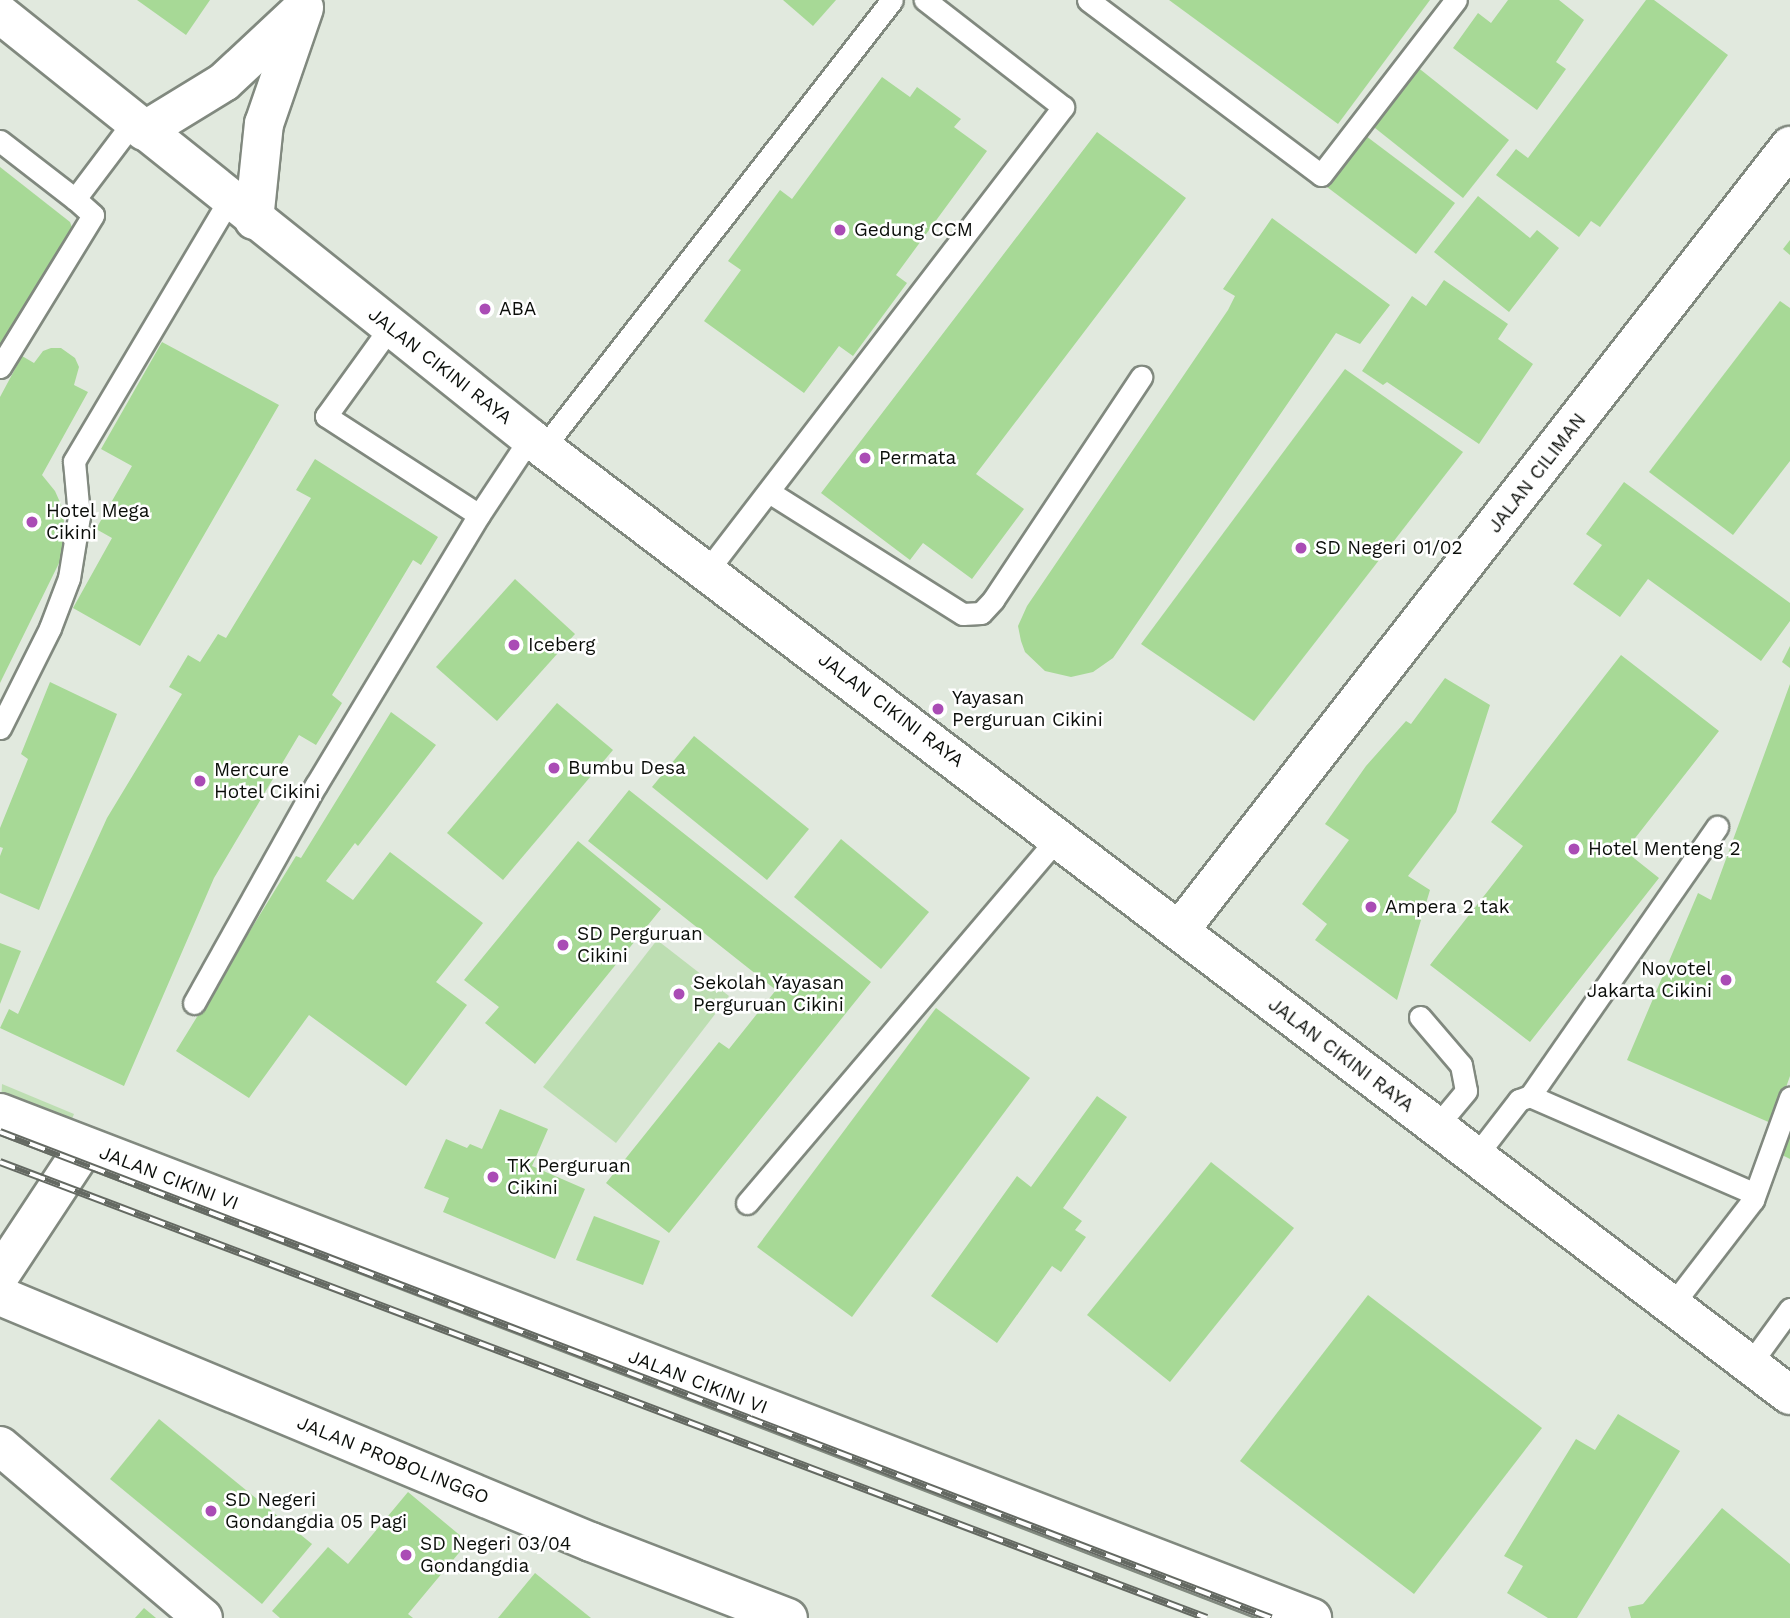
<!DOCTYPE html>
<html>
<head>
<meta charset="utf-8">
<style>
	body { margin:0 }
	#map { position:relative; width:1790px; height:1618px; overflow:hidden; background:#e1e9de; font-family:"Work Sans",sans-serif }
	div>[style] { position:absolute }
	.green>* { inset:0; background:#bddeb2 }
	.building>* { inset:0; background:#a7d996 }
	.roads { filter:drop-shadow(2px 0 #81897f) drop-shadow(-2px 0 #81897f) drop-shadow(0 2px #81897f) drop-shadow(0 -2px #81897f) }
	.service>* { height:21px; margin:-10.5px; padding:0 10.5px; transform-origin:10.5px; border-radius:10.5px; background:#fff }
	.minor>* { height:38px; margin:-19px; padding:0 19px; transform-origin:19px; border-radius:19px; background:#fff }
	.tertiary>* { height:38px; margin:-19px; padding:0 19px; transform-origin:19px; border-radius:19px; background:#fff }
	.secondary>* { height:38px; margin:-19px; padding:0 19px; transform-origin:19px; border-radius:19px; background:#fff }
	.rail>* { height:8px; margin-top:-4px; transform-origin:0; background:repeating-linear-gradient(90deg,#fff 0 16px,#646962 0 32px); box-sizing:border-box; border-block:2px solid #646962 }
	.dots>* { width:19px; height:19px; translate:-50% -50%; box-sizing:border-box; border:4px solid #fff; border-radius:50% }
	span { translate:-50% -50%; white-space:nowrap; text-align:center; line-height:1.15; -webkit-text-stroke:5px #fff; paint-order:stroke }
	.poi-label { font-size:19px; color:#0b0e0a }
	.left { translate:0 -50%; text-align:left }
	.right { translate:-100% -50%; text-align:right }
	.street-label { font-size:19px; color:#0b0e0a }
</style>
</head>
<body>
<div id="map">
	<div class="green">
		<div style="clip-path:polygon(657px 940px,729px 996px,616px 1143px,543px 1087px)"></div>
		<div style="clip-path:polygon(2px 1084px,74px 1114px,60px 1148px,0 1123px)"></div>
	</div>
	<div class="building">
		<div style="clip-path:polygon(137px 0,210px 0,186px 35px)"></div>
		<div style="clip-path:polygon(783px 0,836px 0,813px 26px)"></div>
		<div style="clip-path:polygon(1169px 0,1430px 0,1338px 124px)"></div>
		<div style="clip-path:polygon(1508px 0,1559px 0,1584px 20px,1556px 62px,1566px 69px,1537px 110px,1453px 48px,1478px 13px,1491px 23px)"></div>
		<div style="clip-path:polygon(1646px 0,1654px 0,1728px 55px,1600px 227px,1591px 221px,1579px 237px,1496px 175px,1516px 149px,1528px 158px)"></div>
		<div style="clip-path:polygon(1416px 66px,1509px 140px,1463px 198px,1370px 124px)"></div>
		<div style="clip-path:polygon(882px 77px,910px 97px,917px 87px,961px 119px,954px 127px,987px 151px,896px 275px,907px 283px,853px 356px,839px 346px,804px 393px,704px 321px,741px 270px,728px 261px,780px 190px,792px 199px)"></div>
		<div style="clip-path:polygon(1097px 132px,1186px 198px,976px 474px,1024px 509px,972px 579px,923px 543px,910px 560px,821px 493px)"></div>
		<div style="clip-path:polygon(1362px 133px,1455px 203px,1416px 254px,1323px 184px)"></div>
		<div style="clip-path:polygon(0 167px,70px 222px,74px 233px,0 354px)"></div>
		<div style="clip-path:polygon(1478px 196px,1530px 238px,1537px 230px,1559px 248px,1509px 312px,1434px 252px)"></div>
		<div style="clip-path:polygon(1272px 218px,1390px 305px,1360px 344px,1336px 333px,1113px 658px,1093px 672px,1071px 677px,1045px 671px,1025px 652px,1021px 641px,1018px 626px,1027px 606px,1228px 310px,1235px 296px,1223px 289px)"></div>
		<div style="clip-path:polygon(1790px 240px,1790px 255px,1783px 249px)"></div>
		<div style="clip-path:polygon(1444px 280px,1508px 324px,1498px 339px,1533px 364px,1479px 444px,1387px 382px,1383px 385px,1362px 371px,1412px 296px,1426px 306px)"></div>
		<div style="clip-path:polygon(1780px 301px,1790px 308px,1790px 461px,1733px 535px,1649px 472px)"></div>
		<div style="clip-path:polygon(162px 342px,279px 405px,140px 646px,73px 608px,112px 538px,96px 529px,132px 466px,101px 449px)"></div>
		<div style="clip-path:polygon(51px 348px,61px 348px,75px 358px,79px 367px,74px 385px,88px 392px,42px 475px,55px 491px,63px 509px,65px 535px,61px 559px,0 683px,0 397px,22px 356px,34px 363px,43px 351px)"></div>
		<div style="clip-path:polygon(1345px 369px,1463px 452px,1254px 721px,1141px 644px)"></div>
		<div style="clip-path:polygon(315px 459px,438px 537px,421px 565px,413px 560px,332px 695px,342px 703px,316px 745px,299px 735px,214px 878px,124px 1086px,0 1028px,9px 1009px,18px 1014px,107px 818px,182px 694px,169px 687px,188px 655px,200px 662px,218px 634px,226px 638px,311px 498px,296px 490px)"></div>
		<div style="clip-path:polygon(1624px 482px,1790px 603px,1790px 621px,1761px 661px,1648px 579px,1620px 617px,1573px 584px,1602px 545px,1586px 534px)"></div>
		<div style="clip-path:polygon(515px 579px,575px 634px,497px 721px,436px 667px)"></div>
		<div style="clip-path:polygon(1790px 646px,1790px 668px,1782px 662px)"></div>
		<div style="clip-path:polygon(1621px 655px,1719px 731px,1625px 851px,1659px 878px,1530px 1042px,1430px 965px,1523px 846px,1491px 822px)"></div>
		<div style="clip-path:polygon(1445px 678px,1490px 705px,1456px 812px,1408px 876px,1430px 890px,1397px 1000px,1315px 940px,1327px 924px,1302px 904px,1349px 840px,1325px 824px,1366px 766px,1406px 721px,1411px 724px)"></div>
		<div style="clip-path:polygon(50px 682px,117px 714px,39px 910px,0 893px,0 856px,3px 848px,0 847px,0 828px,28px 759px,21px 754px)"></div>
		<div style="clip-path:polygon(1790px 684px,1790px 1076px,1773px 1124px,1627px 1060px,1698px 893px,1711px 900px)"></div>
		<div style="clip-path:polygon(557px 703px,613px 750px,503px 880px,447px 833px)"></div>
		<div style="clip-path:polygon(391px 712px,436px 745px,358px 846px,355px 843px,326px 881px,353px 900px,390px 852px,483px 923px,436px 982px,467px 1005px,406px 1086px,309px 1015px,249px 1098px,176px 1051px,296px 856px,301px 858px)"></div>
		<div style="clip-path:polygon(694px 736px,809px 829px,767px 880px,652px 787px)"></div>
		<div style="clip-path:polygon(629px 790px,871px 982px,669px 1233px,606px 1183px,719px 1042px,729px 1049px,776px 990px,588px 841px)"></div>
		<div style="clip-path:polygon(841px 839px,929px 912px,881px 969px,794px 897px)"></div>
		<div style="clip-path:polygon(578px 841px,661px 909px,535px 1064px,485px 1023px,499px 1007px,464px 980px)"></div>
		<div style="clip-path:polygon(0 943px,21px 951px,0 1004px)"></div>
		<div style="clip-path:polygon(936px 1008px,1030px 1078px,852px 1317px,757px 1247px)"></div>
		<div style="clip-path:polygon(1097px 1096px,1127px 1117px,1063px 1208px,1082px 1221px,1075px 1230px,1086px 1237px,1061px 1272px,1052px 1266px,997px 1343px,931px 1296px,1017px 1176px,1031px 1187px)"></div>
		<div style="clip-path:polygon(500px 1109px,548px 1129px,532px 1166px,585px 1189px,555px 1259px,443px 1212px,449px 1198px,424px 1188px,446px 1139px,467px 1148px,470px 1144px,482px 1149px)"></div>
		<div style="clip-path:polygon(1790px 1134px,1790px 1159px,1782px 1155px)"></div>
		<div style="clip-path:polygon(1211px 1162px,1294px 1228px,1170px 1382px,1087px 1315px)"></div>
		<div style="clip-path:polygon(594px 1216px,660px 1241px,643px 1285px,576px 1260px)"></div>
		<div style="clip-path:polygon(1368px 1295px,1542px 1428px,1414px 1594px,1240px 1461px)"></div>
		<div style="clip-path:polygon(1618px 1414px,1680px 1451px,1577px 1618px,1548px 1618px,1507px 1593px,1523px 1566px,1504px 1556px,1576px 1439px,1595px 1450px)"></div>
		<div style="clip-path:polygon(159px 1419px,312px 1544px,262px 1604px,110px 1479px)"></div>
		<div style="clip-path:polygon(408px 1492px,468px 1542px,408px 1614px,413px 1618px,280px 1618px,272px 1611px,328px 1547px,348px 1564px)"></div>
		<div style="clip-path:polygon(1722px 1508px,1790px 1564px,1790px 1618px,1631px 1618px,1628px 1607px,1643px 1604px)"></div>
		<div style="clip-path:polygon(535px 1573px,591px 1618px,498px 1618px)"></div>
		<div style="clip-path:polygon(144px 1608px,156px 1618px,135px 1618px)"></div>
	</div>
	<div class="roads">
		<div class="service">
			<div style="left:1088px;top:0;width:291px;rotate:36.9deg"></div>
			<div style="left:1321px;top:175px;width:221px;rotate:-52.4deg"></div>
			<div style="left:0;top:141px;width:95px;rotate:37.7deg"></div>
			<div style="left:391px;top:326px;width:111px;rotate:125.8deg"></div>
			<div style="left:326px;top:416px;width:182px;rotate:32.9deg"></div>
			<div style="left:0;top:367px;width:178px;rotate:-58.5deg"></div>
			<div style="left:93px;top:215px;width:24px;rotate:-138deg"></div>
			<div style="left:75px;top:199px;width:96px;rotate:-53deg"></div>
			<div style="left:544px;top:447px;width:566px;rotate:-52.1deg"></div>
			<div style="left:769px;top:492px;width:229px;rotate:32.2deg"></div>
			<div style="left:963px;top:614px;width:18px;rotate:-3deg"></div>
			<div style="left:981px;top:613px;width:18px;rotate:-47deg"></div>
			<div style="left:993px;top:600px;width:268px;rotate:-56.4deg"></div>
			<div style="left:707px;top:571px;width:585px;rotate:-52.5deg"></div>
			<div style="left:1063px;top:107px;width:175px;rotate:-142.2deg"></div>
			<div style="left:0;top:728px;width:112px;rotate:-63.4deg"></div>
			<div style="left:50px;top:628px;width:53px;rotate:-69.2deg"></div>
			<div style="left:69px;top:578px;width:63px;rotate:-80.8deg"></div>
			<div style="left:79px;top:516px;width:55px;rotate:-95.2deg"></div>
			<div style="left:74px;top:461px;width:304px;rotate:-59.3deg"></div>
			<div style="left:194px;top:1003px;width:250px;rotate:-60.8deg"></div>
			<div style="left:316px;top:785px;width:315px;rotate:-58.9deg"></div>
			<div style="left:479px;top:515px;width:92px;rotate:-56.5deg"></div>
			<div style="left:1420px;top:1017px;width:63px;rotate:49.5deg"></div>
			<div style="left:1461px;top:1065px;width:26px;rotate:79deg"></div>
			<div style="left:1466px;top:1091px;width:47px;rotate:129.8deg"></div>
			<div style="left:1530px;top:1096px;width:328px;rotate:-55.2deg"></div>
			<div style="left:1475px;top:1157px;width:72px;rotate:-52.3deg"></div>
			<div style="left:1519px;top:1100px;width:12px;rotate:-20deg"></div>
			<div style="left:1530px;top:1096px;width:238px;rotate:23.5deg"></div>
			<div style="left:1748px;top:1191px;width:10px;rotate:61deg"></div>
			<div style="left:1753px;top:1200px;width:131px;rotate:127.6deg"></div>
			<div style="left:1753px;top:1200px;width:109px;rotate:-70.1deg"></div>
			<div style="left:747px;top:1203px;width:480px;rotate:-49.6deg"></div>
			<div style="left:1750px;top:1364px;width:68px;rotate:-54deg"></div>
		</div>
		<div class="minor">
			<div style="left:1179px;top:931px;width:995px;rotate:-52.1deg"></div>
			<div style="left:0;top:1113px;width:1406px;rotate:21.05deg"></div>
			<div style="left:0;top:1275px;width:154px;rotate:-56.6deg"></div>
			<div style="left:0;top:1446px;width:266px;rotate:40.3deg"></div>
		</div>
		<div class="tertiary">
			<div style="left:0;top:1296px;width:640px;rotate:22.6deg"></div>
			<div style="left:591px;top:1542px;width:211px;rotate:21.1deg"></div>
		</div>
		<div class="secondary">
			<div style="left:0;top:14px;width:679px;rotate:38.66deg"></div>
			<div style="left:530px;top:438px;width:1582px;rotate:37.22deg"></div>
			<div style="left:144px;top:131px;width:94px;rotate:-31.5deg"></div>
			<div style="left:224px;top:82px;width:103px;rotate:-43deg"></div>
			<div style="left:254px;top:220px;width:97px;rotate:-84.1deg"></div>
			<div style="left:264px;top:124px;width:123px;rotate:-71deg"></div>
		</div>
	</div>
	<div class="rail">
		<div style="left:0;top:1132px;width:1361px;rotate:20.93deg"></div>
		<div style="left:0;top:1162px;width:1290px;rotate:20.7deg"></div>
	</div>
	<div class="dots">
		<div style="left:840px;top:230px;background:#aa4cb5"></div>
		<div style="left:485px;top:309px;background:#aa4cb5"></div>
		<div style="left:865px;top:458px;background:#aa4cb5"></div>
		<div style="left:32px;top:522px;background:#aa4cb5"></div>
		<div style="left:1301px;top:548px;background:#aa4cb5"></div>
		<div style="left:514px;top:645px;background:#aa4cb5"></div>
		<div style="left:938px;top:709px;background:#aa4cb5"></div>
		<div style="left:554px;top:768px;background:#aa4cb5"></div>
		<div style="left:200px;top:781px;background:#aa4cb5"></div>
		<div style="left:1574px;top:849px;background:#aa4cb5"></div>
		<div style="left:1371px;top:907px;background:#aa4cb5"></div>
		<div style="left:563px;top:945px;background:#aa4cb5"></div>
		<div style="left:1726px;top:980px;background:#aa4cb5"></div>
		<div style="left:679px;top:994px;background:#aa4cb5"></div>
		<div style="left:493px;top:1177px;background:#aa4cb5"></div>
		<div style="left:211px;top:1511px;background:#aa4cb5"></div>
		<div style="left:406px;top:1555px;background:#aa4cb5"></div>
	</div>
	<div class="poi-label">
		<span class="left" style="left:854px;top:230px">Gedung CCM</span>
		<span class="left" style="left:499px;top:309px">ABA</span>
		<span class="left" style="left:879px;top:458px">Permata</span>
		<span class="left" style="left:46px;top:522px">Hotel Mega<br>Cikini</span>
		<span class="left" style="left:1315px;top:548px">SD Negeri 01/02</span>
		<span class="left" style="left:528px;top:645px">Iceberg</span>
		<span class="left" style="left:952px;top:709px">Yayasan<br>Perguruan Cikini</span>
		<span class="left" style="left:568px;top:768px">Bumbu Desa</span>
		<span class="left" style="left:214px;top:781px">Mercure<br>Hotel Cikini</span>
		<span class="left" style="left:1588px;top:849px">Hotel Menteng 2</span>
		<span class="left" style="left:1385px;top:907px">Ampera 2 tak</span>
		<span class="left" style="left:577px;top:945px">SD Perguruan<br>Cikini</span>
		<span class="right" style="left:1712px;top:980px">Novotel<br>Jakarta Cikini</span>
		<span class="left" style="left:693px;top:994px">Sekolah Yayasan<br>Perguruan Cikini</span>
		<span class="left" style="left:507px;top:1177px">TK Perguruan<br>Cikini</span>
		<span class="left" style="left:225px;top:1511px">SD Negeri<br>Gondangdia 05 Pagi</span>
		<span class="left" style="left:420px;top:1555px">SD Negeri 03/04<br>Gondangdia</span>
	</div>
	<div class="street-label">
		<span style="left:440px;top:366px;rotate:38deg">JALAN CIKINI RAYA</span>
		<span style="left:1537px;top:473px;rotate:-52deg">JALAN CILIMAN</span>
		<span style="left:891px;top:710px;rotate:37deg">JALAN CIKINI RAYA</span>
		<span style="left:1341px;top:1055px;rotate:37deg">JALAN CIKINI RAYA</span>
		<span style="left:169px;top:1178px;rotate:21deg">JALAN CIKINI VI</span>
		<span style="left:698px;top:1382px;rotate:21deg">JALAN CIKINI VI</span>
		<span style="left:393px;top:1460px;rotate:22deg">JALAN PROBOLINGGO</span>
	</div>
</div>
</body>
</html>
